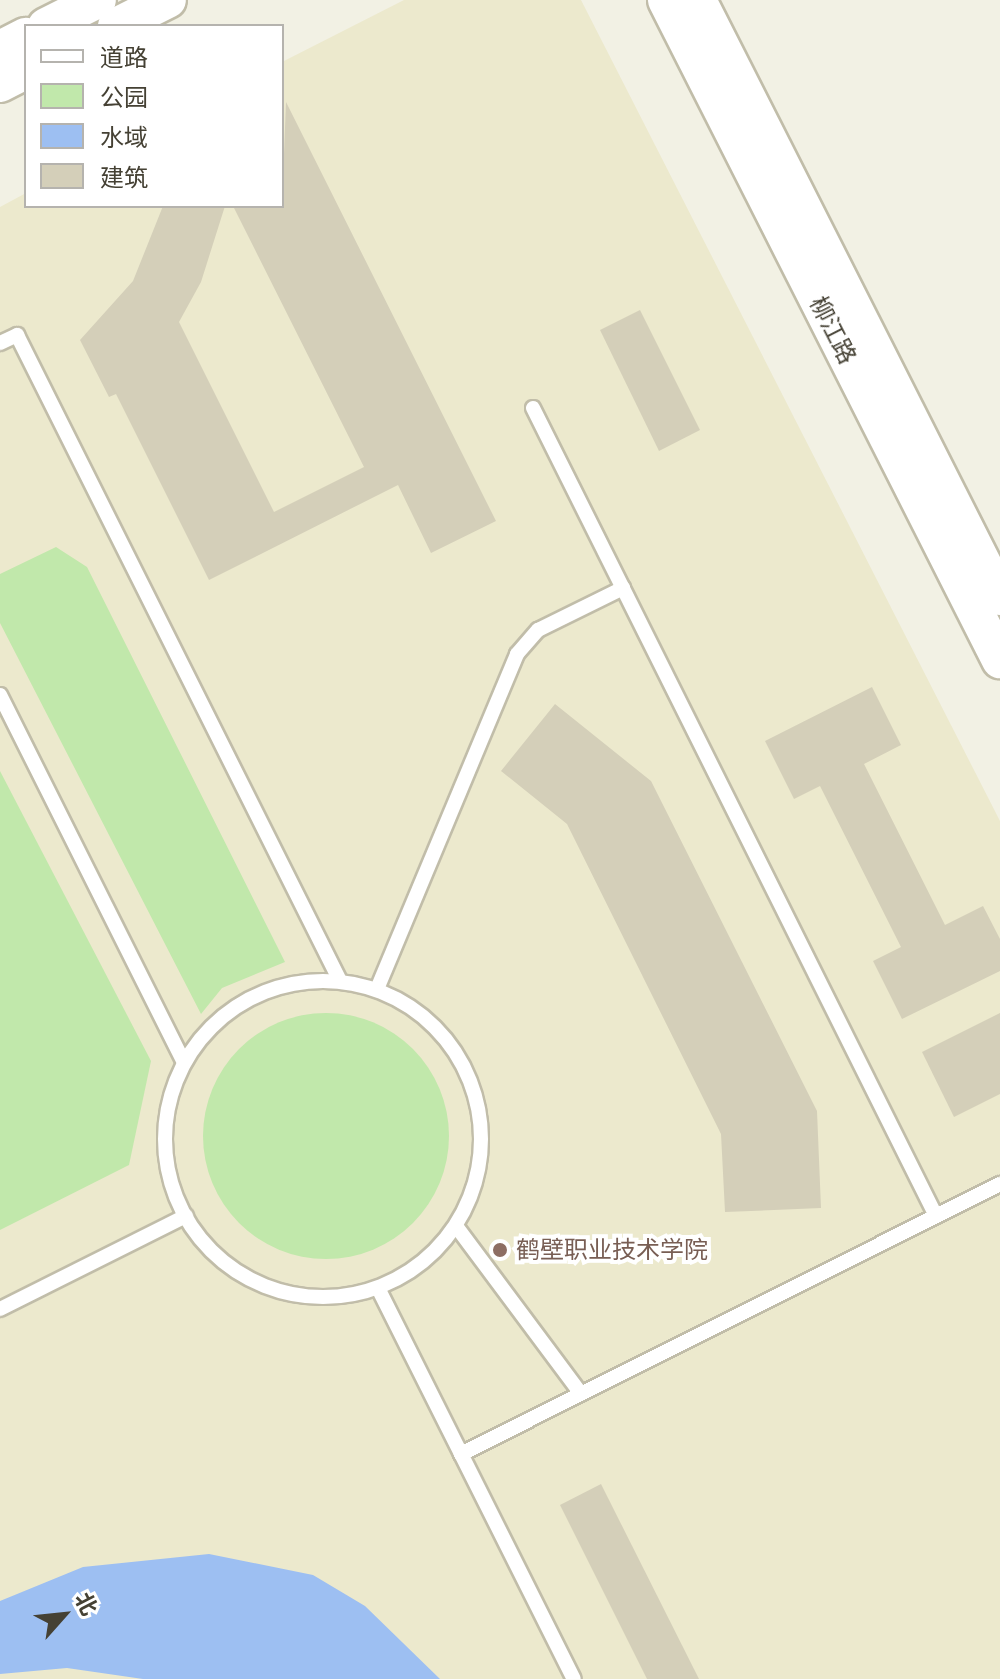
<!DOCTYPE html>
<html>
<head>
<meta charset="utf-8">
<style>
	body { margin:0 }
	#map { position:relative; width:1000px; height:1679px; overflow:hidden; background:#f2f1e4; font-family:Poppins,"Noto Sans SC",sans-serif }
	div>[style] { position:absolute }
	.education>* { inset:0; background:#ece9cd }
	.green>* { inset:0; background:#c1e8ab }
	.round { border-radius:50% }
	.water>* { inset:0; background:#9dbff2 }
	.building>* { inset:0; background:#d4cfb9 }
	.roads { filter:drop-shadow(2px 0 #c1bda9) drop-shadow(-2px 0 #c1bda9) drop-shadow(0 2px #c1bda9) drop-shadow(0 -2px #c1bda9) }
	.service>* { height:14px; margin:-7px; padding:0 7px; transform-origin:7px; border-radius:7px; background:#fff }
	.service>.ring { margin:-7px; padding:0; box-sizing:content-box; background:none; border:14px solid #fff; border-radius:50% }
	.tertiary>* { height:36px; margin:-18px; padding:0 18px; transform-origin:18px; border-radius:18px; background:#fff }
	.dots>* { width:22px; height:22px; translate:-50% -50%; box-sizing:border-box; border:4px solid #fff; border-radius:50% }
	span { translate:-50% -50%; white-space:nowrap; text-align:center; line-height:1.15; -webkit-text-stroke:8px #fff; paint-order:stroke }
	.street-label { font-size:24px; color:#454134 }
	.education-label { font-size:24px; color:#785e54 }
	.left { translate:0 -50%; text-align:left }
	.legend { position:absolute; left:24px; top:24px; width:260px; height:184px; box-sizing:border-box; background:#fff; border:2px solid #b5b3ae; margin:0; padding:10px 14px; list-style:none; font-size:24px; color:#454134 }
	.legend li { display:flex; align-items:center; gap:16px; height:40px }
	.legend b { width:40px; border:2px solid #b5b3ae }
	.north { position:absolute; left:24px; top:1575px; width:80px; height:80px; -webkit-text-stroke:6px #fff; paint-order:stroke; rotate:63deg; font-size:22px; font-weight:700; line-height:32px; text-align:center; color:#454134 }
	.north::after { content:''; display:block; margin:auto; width:28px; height:36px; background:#454134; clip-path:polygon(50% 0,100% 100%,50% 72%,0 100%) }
</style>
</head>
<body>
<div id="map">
	<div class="education">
		<div style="clip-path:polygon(404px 0,581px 0,1000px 821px,1000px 1679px,0 1679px,0 207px,26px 193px,26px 206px,282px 206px,282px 62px)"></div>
	</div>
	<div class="green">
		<div style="clip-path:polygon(56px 547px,87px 567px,285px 962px,222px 988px,201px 1014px,0 623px,0 574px)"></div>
		<div style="clip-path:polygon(0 771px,151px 1061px,129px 1165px,0 1230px)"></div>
		<div class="round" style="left:203px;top:1013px;width:246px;height:246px"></div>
	</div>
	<div class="water">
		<div style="clip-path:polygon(209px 1554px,313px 1575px,365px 1606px,440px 1679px,143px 1679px,67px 1668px,0 1674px,0 1601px,83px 1567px)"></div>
	</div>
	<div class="building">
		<div style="clip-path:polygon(286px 102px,496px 521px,431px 553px,398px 485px,209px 580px,116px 394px,109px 397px,80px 340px,133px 281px,163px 206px,225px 206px,201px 282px,179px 322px,274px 512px,364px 467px,233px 206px,282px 206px)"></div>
		<div style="clip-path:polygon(640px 310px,700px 430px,659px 451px,600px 330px)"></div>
		<div style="clip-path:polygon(872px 687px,901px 745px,864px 764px,945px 925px,983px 906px,1000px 939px,1000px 971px,902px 1019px,873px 961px,901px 947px,820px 786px,794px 799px,765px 741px)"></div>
		<div style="clip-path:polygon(555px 704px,651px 781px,817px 1111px,821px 1208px,725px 1212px,721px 1134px,567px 824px,501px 771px)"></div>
		<div style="clip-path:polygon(1000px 1013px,1000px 1094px,954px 1117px,922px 1052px)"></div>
		<div style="clip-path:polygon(601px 1484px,699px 1679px,647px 1679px,560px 1505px)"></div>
	</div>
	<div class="roads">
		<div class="service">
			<div style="left:0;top:343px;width:19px;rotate:-25deg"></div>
			<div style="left:17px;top:335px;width:722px;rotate:63.43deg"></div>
			<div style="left:533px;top:408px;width:903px;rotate:63.49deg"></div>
			<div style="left:0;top:695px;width:411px;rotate:63.4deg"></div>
			<div class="ring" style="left:165px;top:981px;width:302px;height:302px"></div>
			<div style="left:377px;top:989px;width:363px;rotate:-67.3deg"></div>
			<div style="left:517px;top:654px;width:32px;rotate:-49deg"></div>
			<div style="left:538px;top:630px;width:95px;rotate:-26.3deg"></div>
			<div style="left:456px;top:1226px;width:209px;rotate:53.3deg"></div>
			<div style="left:378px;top:1288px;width:437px;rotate:63.4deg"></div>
			<div style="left:0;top:1309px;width:208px;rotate:-26.6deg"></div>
			<div style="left:461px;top:1454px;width:603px;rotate:-26.61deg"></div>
		</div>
		<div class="tertiary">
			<div style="left:666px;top:0;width:740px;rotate:63.16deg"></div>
			<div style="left:698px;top:0;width:669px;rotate:63.17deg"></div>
			<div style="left:46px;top:26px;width:58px;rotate:-26.6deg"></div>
			<div style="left:116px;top:26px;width:58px;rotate:-26.6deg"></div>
			<div style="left:0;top:49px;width:29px;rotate:-27deg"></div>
			<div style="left:0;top:84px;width:29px;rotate:-27deg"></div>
		</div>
	</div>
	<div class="dots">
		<div style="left:500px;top:1250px;background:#8d6e63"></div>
	</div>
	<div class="street-label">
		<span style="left:833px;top:330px;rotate:63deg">柳江路</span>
	</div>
	<div class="education-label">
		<span class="left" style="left:516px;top:1250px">鹤壁职业技术学院</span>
	</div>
	<ul class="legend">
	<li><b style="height:10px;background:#fff"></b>道路</li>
	<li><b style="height:22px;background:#c1e8ab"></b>公园</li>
	<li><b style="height:22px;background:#9dbff2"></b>水域</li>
	<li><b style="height:22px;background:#d4cfb9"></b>建筑</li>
	</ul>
	<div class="north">北</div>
</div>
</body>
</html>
